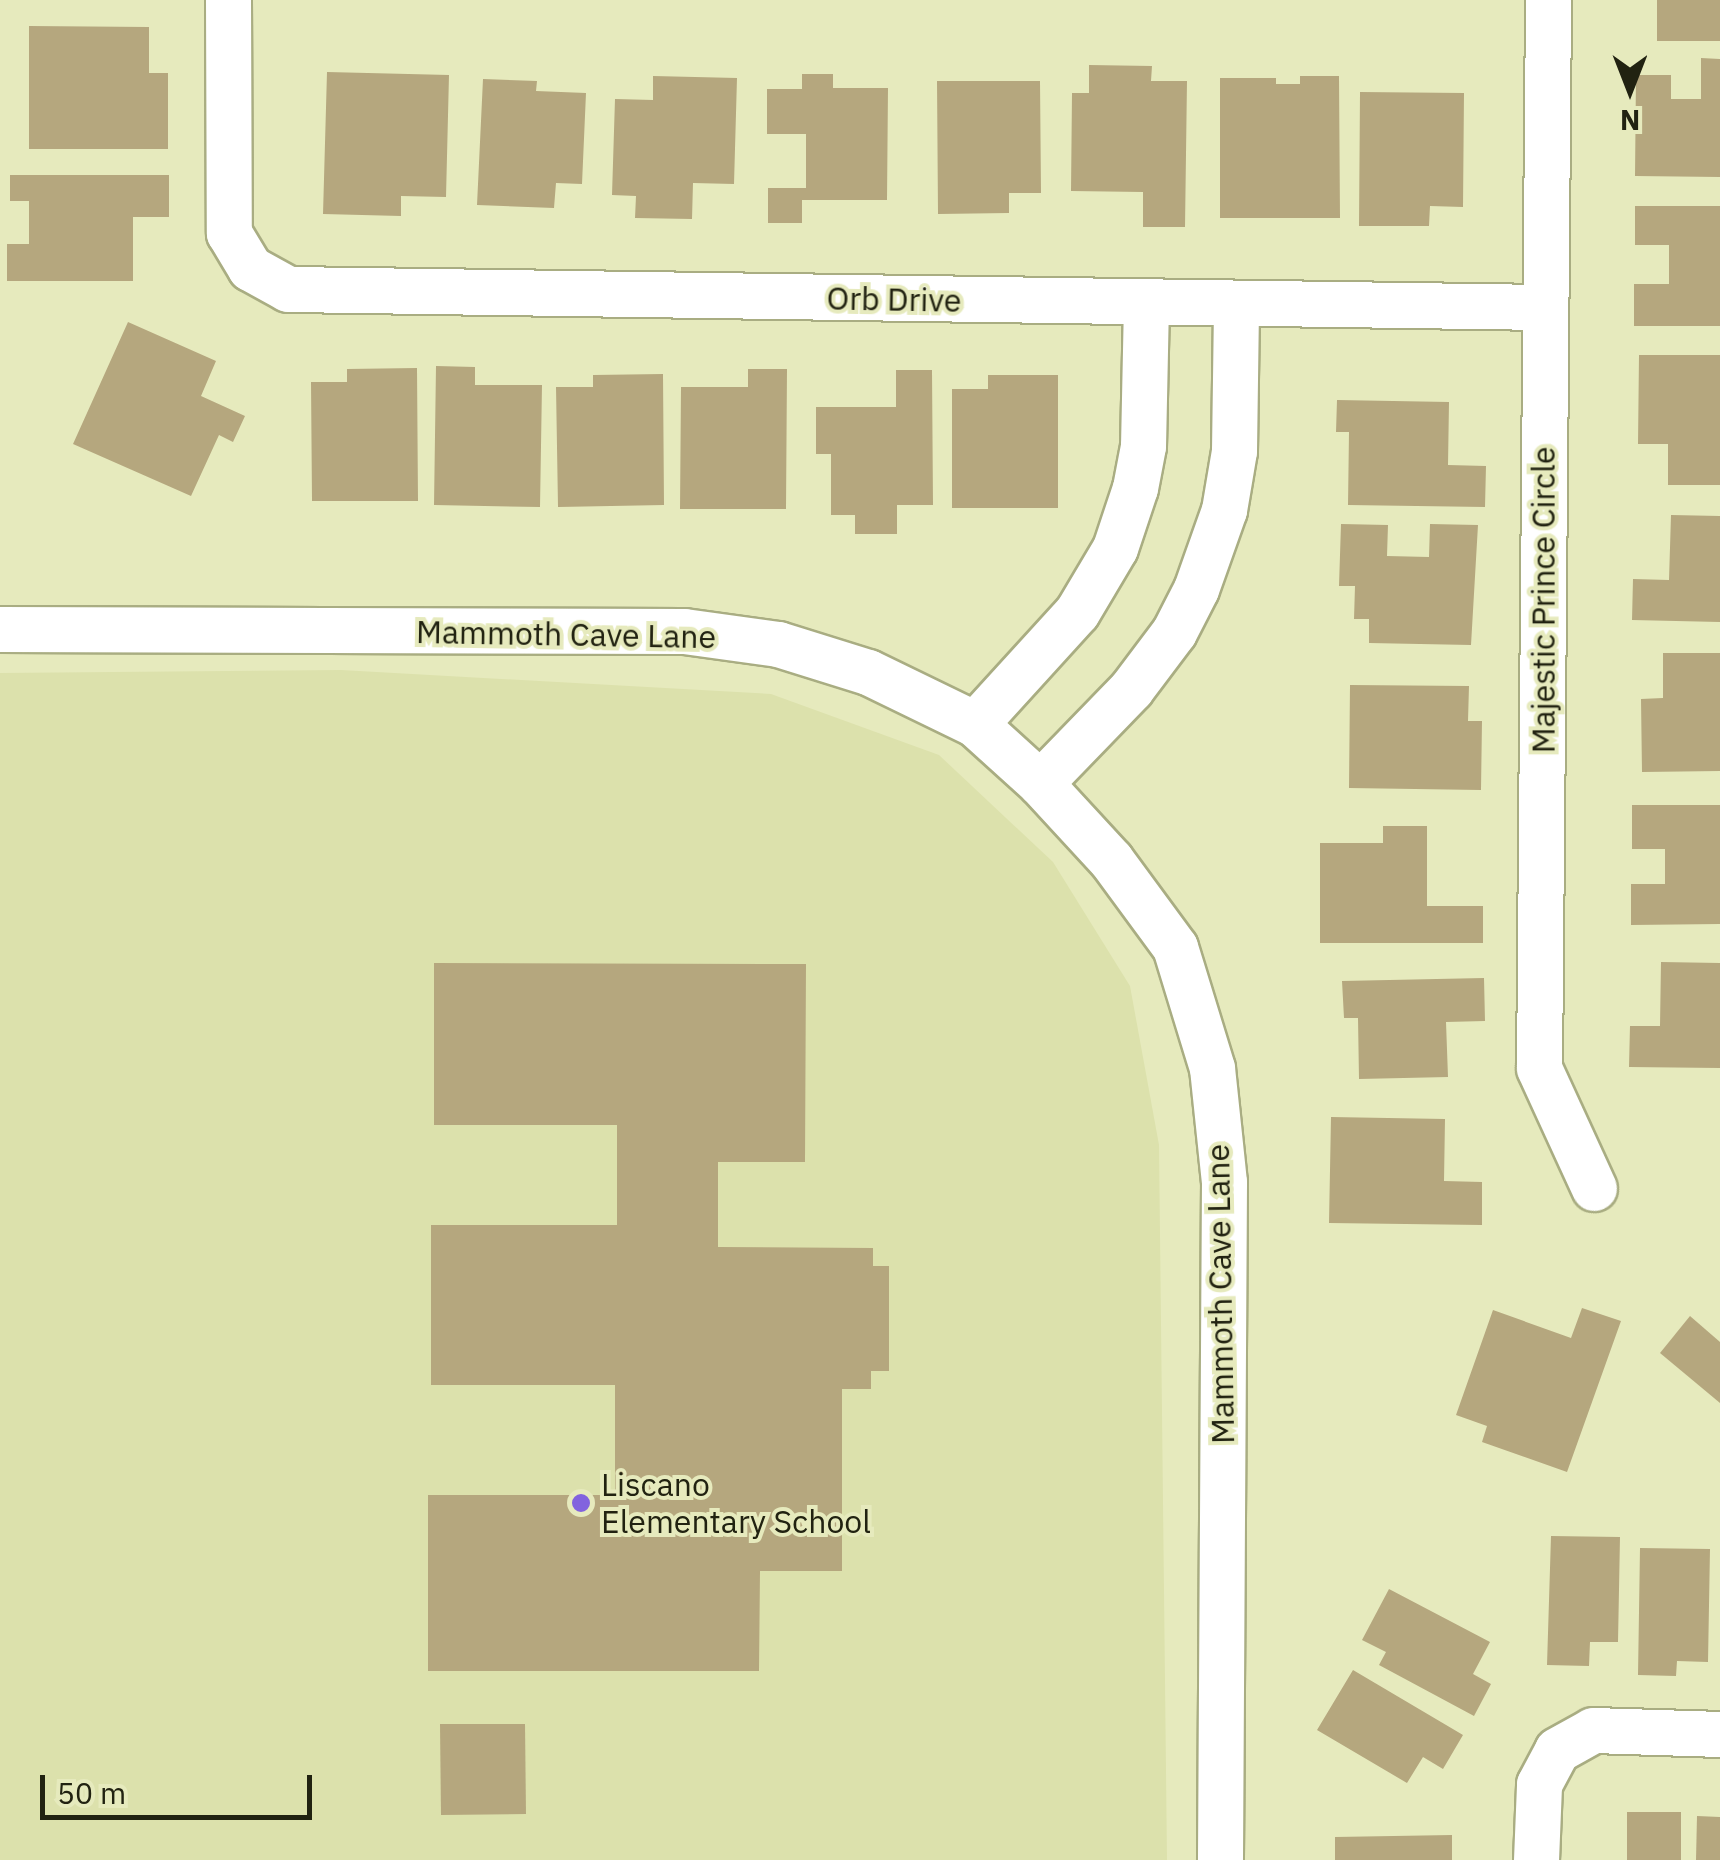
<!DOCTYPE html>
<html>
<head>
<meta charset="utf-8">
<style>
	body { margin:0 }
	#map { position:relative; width:1720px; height:1860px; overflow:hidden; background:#e6eabd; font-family:"IBM Plex Sans",sans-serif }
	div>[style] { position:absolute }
	.built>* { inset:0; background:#dce1ac }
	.building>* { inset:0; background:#b5a77e }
	.roads { filter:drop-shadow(2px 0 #a9ad82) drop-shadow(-2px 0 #a9ad82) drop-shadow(0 2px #a9ad82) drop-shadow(0 -2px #a9ad82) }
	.minor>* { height:45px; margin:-22.5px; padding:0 22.5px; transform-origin:22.5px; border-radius:22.5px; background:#fff }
	.dots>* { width:28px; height:28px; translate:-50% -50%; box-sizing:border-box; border:5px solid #e6eabd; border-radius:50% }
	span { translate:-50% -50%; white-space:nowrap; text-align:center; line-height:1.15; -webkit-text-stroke:8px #e6eabd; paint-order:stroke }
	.street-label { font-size:32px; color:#212211 }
	.poi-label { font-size:32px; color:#212211 }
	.left { translate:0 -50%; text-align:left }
	.north { position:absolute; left:1580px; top:40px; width:100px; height:100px; -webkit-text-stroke:8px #e6eabd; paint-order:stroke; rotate:180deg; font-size:28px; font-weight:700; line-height:40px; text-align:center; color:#212211 }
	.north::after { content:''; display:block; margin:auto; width:35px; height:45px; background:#212211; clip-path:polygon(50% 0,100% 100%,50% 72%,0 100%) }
	.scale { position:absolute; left:40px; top:1775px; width:272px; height:45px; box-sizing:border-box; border:5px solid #212211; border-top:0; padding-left:12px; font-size:30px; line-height:35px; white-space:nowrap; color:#212211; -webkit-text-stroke:8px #e6eabd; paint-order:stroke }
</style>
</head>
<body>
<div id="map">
	<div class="built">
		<div style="clip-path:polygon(341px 670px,771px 694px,939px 755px,1053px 862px,1130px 986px,1159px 1145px,1167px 1860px,0 1860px,0 673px)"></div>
	</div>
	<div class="building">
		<div style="clip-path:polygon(1657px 0,1720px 0,1720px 41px,1657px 41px)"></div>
		<div style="clip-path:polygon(29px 26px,149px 27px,149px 73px,168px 73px,168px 149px,29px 149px)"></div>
		<div style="clip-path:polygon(1701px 58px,1720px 59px,1720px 177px,1635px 176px,1636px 75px,1671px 75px,1671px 99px,1701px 99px)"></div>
		<div style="clip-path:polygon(1089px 65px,1152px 66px,1151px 81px,1187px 81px,1185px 227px,1143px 227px,1143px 192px,1071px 191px,1072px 93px,1089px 93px)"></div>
		<div style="clip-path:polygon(327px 72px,449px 75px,446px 197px,401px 196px,401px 216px,323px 214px)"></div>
		<div style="clip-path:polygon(802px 74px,833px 74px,833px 88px,888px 88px,887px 200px,802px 200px,802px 223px,768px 223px,768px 188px,806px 188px,806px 134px,767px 134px,767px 89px,802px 89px)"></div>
		<div style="clip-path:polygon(653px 76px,737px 78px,734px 184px,693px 183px,692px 219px,635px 218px,636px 196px,612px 195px,615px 99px,653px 100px)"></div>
		<div style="clip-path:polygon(1300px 76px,1339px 76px,1340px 218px,1220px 218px,1220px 78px,1276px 78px,1276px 84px,1300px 84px)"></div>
		<div style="clip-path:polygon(483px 79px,537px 81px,536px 91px,586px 93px,582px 184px,556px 183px,554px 208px,477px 205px)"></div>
		<div style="clip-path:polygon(937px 81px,1040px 81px,1041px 193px,1009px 193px,1009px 213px,938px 214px)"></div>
		<div style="clip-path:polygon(1360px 92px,1464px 93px,1463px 207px,1430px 206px,1429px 226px,1359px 226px)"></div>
		<div style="clip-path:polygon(10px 175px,169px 175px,169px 217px,133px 217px,133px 281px,7px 281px,7px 244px,29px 244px,29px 201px,10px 201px)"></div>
		<div style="clip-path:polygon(1635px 206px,1720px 206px,1720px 326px,1634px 326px,1634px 284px,1669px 284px,1669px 245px,1635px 245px)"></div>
		<div style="clip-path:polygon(128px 322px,216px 361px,201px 396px,245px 416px,233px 442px,219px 435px,191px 496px,73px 444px)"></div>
		<div style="clip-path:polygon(1639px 355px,1720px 355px,1720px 485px,1668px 485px,1668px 444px,1638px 444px)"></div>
		<div style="clip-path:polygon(436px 366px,475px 367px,475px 385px,542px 385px,540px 507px,434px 505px)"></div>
		<div style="clip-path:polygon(417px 368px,418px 501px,312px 501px,311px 382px,347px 382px,347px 369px)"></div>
		<div style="clip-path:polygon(748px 369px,787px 369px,786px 509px,680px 509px,681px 387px,748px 387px)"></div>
		<div style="clip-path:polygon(896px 370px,932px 370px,933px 505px,897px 505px,897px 534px,855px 534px,855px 515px,831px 515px,831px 454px,816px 454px,816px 407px,896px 407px)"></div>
		<div style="clip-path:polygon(663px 374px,664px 505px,558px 507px,556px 387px,593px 387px,593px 375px)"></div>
		<div style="clip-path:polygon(988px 375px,1058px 375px,1058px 508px,952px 508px,952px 389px,988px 389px)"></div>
		<div style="clip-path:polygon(1337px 400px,1449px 402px,1448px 465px,1486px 466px,1485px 507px,1348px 505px,1349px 432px,1336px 432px)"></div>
		<div style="clip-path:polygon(1671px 515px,1720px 516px,1720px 622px,1632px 620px,1633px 579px,1669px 580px)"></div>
		<div style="clip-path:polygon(1341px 524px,1388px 525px,1387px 556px,1429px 557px,1430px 524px,1478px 525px,1471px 645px,1369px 643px,1369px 619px,1354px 619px,1355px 586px,1339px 586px)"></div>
		<div style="clip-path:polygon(1663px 653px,1720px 653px,1720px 771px,1642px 772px,1641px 699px,1663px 698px)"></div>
		<div style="clip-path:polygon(1350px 685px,1469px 686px,1468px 721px,1482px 721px,1481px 790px,1349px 788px)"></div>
		<div style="clip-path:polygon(1632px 805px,1720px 805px,1720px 924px,1631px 925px,1631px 884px,1665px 884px,1665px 849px,1632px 849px)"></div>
		<div style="clip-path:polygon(1383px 826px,1427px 826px,1427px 906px,1483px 906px,1483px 943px,1320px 943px,1320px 843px,1383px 843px)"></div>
		<div style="clip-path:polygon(1661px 962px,1720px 963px,1720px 1068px,1629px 1067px,1630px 1026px,1660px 1026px)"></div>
		<div style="clip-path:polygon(434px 963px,806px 964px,805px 1162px,718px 1162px,718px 1247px,873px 1248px,873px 1266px,889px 1266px,889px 1371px,871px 1371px,871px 1389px,842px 1389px,842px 1571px,760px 1571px,759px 1671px,428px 1671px,428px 1495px,615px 1495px,615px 1385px,431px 1385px,431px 1225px,617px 1225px,617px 1125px,434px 1125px)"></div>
		<div style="clip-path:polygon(1484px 978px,1485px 1021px,1446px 1022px,1448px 1077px,1359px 1079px,1358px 1018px,1344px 1018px,1342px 981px)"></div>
		<div style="clip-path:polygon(1331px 1117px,1445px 1119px,1444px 1181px,1482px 1182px,1482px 1225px,1329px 1223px)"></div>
		<div style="clip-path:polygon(1582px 1308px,1621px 1321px,1567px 1472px,1482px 1442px,1487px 1426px,1456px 1415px,1493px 1310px,1571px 1338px)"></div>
		<div style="clip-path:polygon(1690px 1316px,1720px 1342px,1720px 1403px,1660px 1353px)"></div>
		<div style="clip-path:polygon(1551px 1536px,1620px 1537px,1618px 1642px,1590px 1642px,1589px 1666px,1547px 1665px)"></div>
		<div style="clip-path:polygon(1640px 1548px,1710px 1549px,1708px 1662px,1677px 1661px,1676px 1676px,1638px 1675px)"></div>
		<div style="clip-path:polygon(1389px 1589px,1490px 1642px,1473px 1674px,1491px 1684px,1474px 1716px,1379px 1665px,1386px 1652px,1362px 1640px)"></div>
		<div style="clip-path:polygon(1353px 1670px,1463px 1735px,1443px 1769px,1423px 1757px,1407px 1783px,1317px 1730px)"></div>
		<div style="clip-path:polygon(440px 1724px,525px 1724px,526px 1814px,441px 1815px)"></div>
		<div style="clip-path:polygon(1627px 1812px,1681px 1812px,1681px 1860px,1627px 1860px)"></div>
		<div style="clip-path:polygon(1697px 1816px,1720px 1817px,1720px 1860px,1696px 1860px)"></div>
		<div style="clip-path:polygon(1452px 1835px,1452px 1860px,1335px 1860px,1335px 1837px)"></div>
	</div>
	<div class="roads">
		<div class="minor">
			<div style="left:228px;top:0;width:233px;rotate:89.8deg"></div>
			<div style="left:229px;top:233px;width:41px;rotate:59deg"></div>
			<div style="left:250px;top:268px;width:43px;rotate:28.9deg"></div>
			<div style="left:288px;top:289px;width:1256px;rotate:0.82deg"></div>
			<div style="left:1548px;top:0;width:1068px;rotate:90.48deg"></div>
			<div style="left:1539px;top:1068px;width:132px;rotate:65.4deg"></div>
			<div style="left:0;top:629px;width:684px;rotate:0.17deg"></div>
			<div style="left:684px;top:631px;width:95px;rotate:7.9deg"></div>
			<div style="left:778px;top:644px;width:94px;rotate:17.3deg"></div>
			<div style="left:868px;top:672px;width:119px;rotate:25.9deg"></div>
			<div style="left:975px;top:724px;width:88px;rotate:42.2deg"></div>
			<div style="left:1040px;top:783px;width:105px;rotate:47.3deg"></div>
			<div style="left:1111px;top:860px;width:108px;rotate:53.7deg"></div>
			<div style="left:1175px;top:947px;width:127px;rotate:73deg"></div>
			<div style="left:1212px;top:1068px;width:115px;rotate:84deg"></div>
			<div style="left:1224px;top:1182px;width:678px;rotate:90.34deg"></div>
			<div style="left:975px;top:724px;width:151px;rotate:-47.7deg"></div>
			<div style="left:1077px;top:612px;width:74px;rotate:-59.3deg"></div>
			<div style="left:1115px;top:548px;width:63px;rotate:-71.6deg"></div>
			<div style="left:1135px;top:488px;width:43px;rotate:-79.2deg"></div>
			<div style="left:1143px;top:446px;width:144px;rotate:-88.8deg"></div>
			<div style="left:1040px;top:783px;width:131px;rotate:-45.9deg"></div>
			<div style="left:1131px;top:689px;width:71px;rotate:-53deg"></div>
			<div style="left:1174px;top:632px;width:48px;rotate:-62.9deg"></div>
			<div style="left:1196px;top:589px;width:84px;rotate:-70.5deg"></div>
			<div style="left:1224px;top:510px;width:60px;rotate:-80.4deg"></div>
			<div style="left:1234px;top:451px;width:148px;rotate:-89.2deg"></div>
			<div style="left:1536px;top:1860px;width:76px;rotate:-87.7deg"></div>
			<div style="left:1539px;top:1784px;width:38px;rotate:-62deg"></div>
			<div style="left:1557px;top:1750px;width:41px;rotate:-29.1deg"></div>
			<div style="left:1593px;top:1730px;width:127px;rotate:1.8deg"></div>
		</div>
	</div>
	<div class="dots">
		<div style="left:581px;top:1503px;background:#8263de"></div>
	</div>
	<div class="street-label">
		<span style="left:894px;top:299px;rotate:1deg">Orb Drive</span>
		<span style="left:1543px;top:600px;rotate:-90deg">Majestic Prince Circle</span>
		<span style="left:566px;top:634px;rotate:1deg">Mammoth Cave Lane</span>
		<span style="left:1220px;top:1294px;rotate:-91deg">Mammoth Cave Lane</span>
	</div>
	<div class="poi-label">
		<span class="left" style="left:601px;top:1503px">Liscano<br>Elementary School</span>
	</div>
	<div class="north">N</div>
	<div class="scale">50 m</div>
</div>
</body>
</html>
